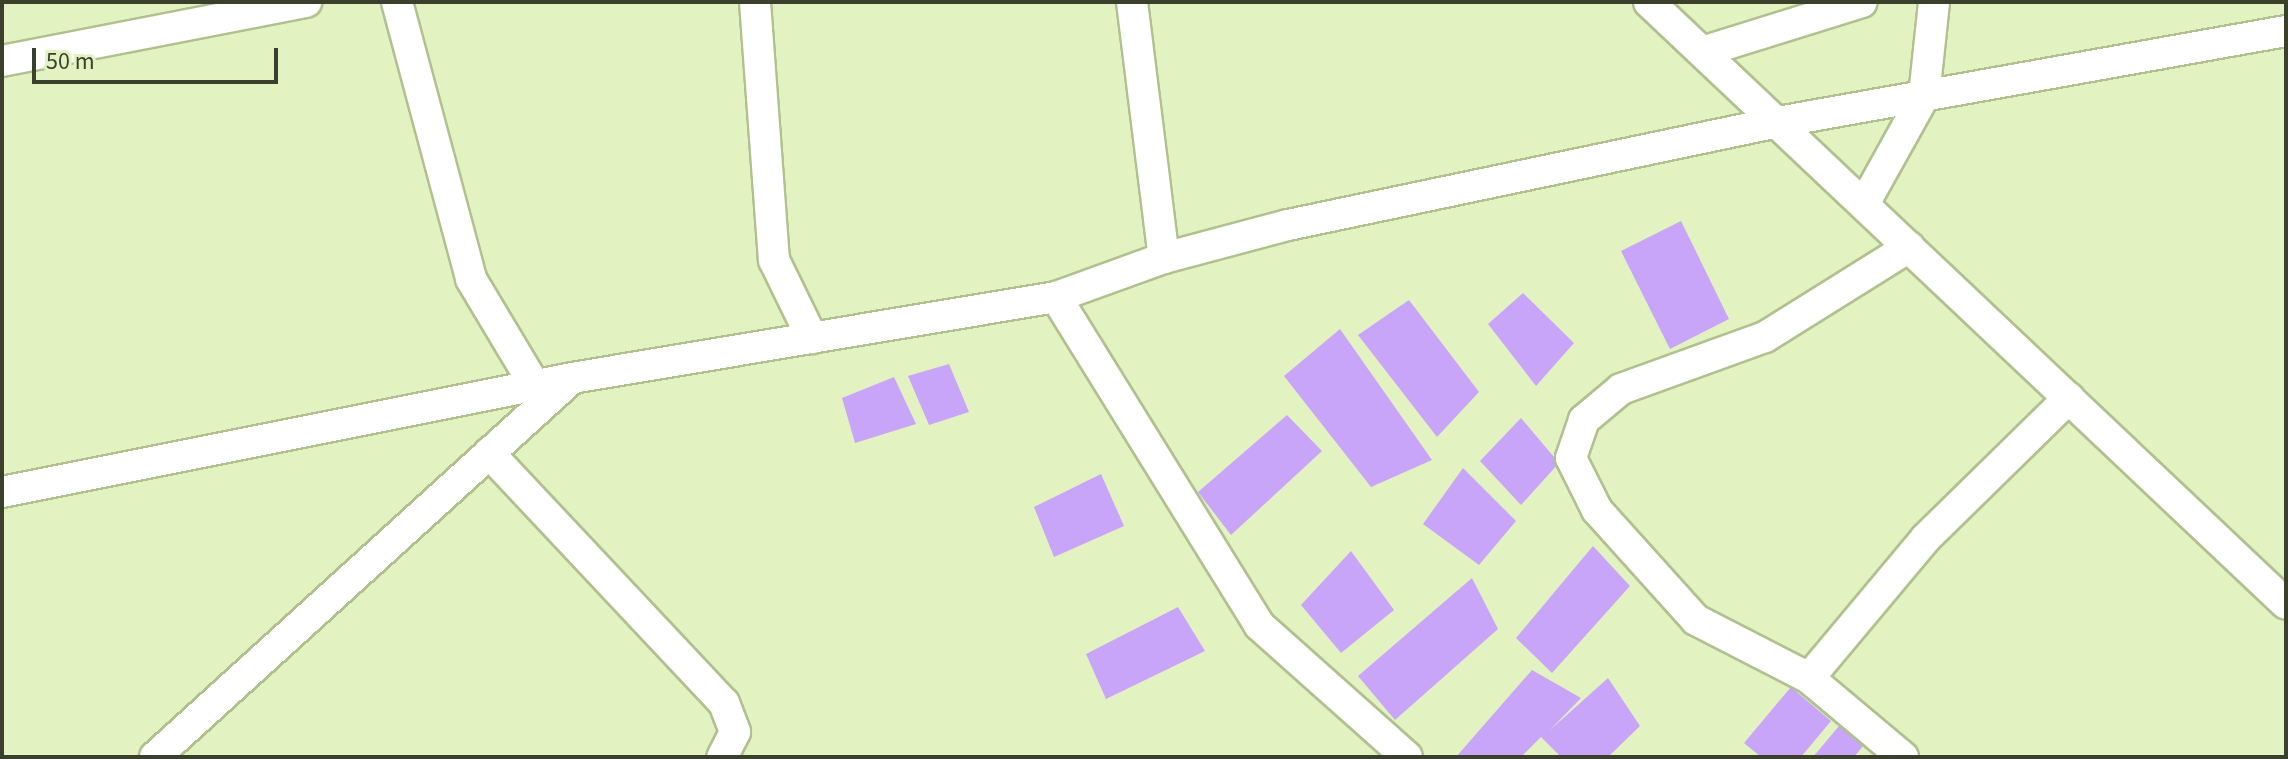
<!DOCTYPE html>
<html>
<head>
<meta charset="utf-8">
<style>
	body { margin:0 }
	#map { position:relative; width:2288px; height:759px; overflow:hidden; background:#e2f3c1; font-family:"Source Sans 3",sans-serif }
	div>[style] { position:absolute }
	.building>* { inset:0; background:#c8a5f9 }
	.roads { filter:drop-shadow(2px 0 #b0c08f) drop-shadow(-2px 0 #b0c08f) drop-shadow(0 2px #b0c08f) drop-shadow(0 -2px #b0c08f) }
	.street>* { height:30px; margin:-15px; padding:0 15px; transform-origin:15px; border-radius:15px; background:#fff }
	span { translate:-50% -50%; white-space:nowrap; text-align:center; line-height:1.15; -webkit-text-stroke:7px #e2f3c1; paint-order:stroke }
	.frame { position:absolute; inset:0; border:4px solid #3a402c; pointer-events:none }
	.scale { position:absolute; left:32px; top:48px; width:246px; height:36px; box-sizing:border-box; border:4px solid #3a402c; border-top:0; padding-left:10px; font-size:24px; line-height:28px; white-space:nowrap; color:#3a402c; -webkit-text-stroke:6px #e2f3c1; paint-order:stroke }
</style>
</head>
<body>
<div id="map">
	<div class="building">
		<div style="clip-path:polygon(1681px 221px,1729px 319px,1670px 349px,1621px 251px)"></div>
		<div style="clip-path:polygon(1523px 293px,1574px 343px,1536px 386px,1488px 324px)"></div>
		<div style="clip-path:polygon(1409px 300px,1479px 392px,1437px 437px,1358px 335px)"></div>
		<div style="clip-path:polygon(1340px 329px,1432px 460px,1371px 487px,1284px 376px)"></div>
		<div style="clip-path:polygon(949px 364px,969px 412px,929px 425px,908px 376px)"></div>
		<div style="clip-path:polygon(894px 377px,916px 424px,855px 443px,842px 398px)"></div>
		<div style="clip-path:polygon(1287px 415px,1322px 451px,1231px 535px,1198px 492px)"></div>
		<div style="clip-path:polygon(1521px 418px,1559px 463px,1521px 505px,1480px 461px)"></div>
		<div style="clip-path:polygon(1463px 468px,1516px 521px,1479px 565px,1423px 524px)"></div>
		<div style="clip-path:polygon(1101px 474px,1124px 526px,1054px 557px,1034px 507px)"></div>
		<div style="clip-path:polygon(1593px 546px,1630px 586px,1552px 673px,1516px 638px)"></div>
		<div style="clip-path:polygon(1351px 551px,1394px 610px,1341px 653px,1301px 605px)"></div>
		<div style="clip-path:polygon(1472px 578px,1498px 629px,1395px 720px,1358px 676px)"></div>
		<div style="clip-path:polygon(1178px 607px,1205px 651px,1106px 699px,1086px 654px)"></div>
		<div style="clip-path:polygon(1532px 670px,1581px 698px,1550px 730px,1608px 678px,1640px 726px,1608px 757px,1561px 757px,1541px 737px,1521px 757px,1456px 757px)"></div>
		<div style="clip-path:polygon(1791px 687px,1831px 721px,1801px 757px,1761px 757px,1744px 743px)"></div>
		<div style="clip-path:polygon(1839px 726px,1863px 746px,1854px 757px,1813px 757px)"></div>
	</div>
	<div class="roads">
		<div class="street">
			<div style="left:397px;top:2px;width:287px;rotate:75deg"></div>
			<div style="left:471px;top:279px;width:125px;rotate:59.1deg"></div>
			<div style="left:755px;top:2px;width:259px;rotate:85.8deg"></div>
			<div style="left:774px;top:260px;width:87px;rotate:64deg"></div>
			<div style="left:1132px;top:2px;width:258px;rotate:82.9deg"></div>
			<div style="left:1649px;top:2px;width:876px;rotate:43.38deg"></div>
			<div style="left:1705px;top:51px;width:164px;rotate:-17.3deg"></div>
			<div style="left:2px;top:61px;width:310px;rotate:-11deg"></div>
			<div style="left:1864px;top:204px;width:124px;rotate:-60.9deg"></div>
			<div style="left:1924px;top:96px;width:95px;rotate:-83.9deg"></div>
			<div style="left:1056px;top:297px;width:386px;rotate:58.2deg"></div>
			<div style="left:1259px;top:625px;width:198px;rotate:41.7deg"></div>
			<div style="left:489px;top:453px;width:343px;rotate:46.8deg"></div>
			<div style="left:724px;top:703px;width:31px;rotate:69deg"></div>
			<div style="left:735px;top:732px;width:28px;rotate:117deg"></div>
			<div style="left:2px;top:492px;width:581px;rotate:-11.31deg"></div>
			<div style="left:572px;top:378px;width:491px;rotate:-9.5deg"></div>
			<div style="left:1056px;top:297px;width:115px;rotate:-19.9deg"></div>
			<div style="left:1164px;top:258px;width:128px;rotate:-14.9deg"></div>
			<div style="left:1288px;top:225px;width:501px;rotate:-11.87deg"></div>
			<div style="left:1778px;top:122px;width:516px;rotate:-10.16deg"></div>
			<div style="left:1809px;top:678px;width:182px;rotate:-50.1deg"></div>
			<div style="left:1926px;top:538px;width:200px;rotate:-44.4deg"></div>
			<div style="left:155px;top:757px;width:561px;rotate:-42.25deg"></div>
			<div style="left:1903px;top:757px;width:123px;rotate:-140deg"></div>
			<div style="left:1809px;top:678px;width:127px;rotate:-152.8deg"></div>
			<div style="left:1696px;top:620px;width:148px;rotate:-132deg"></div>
			<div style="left:1597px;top:510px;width:58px;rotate:-116.6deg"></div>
			<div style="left:1571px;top:458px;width:40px;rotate:-71.1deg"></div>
			<div style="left:1584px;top:420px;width:48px;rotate:-40deg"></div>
			<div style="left:1621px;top:389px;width:153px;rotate:-19.9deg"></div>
			<div style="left:1765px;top:337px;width:170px;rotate:-32deg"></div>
		</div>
	</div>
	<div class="frame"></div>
	<div class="scale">50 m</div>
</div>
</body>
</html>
